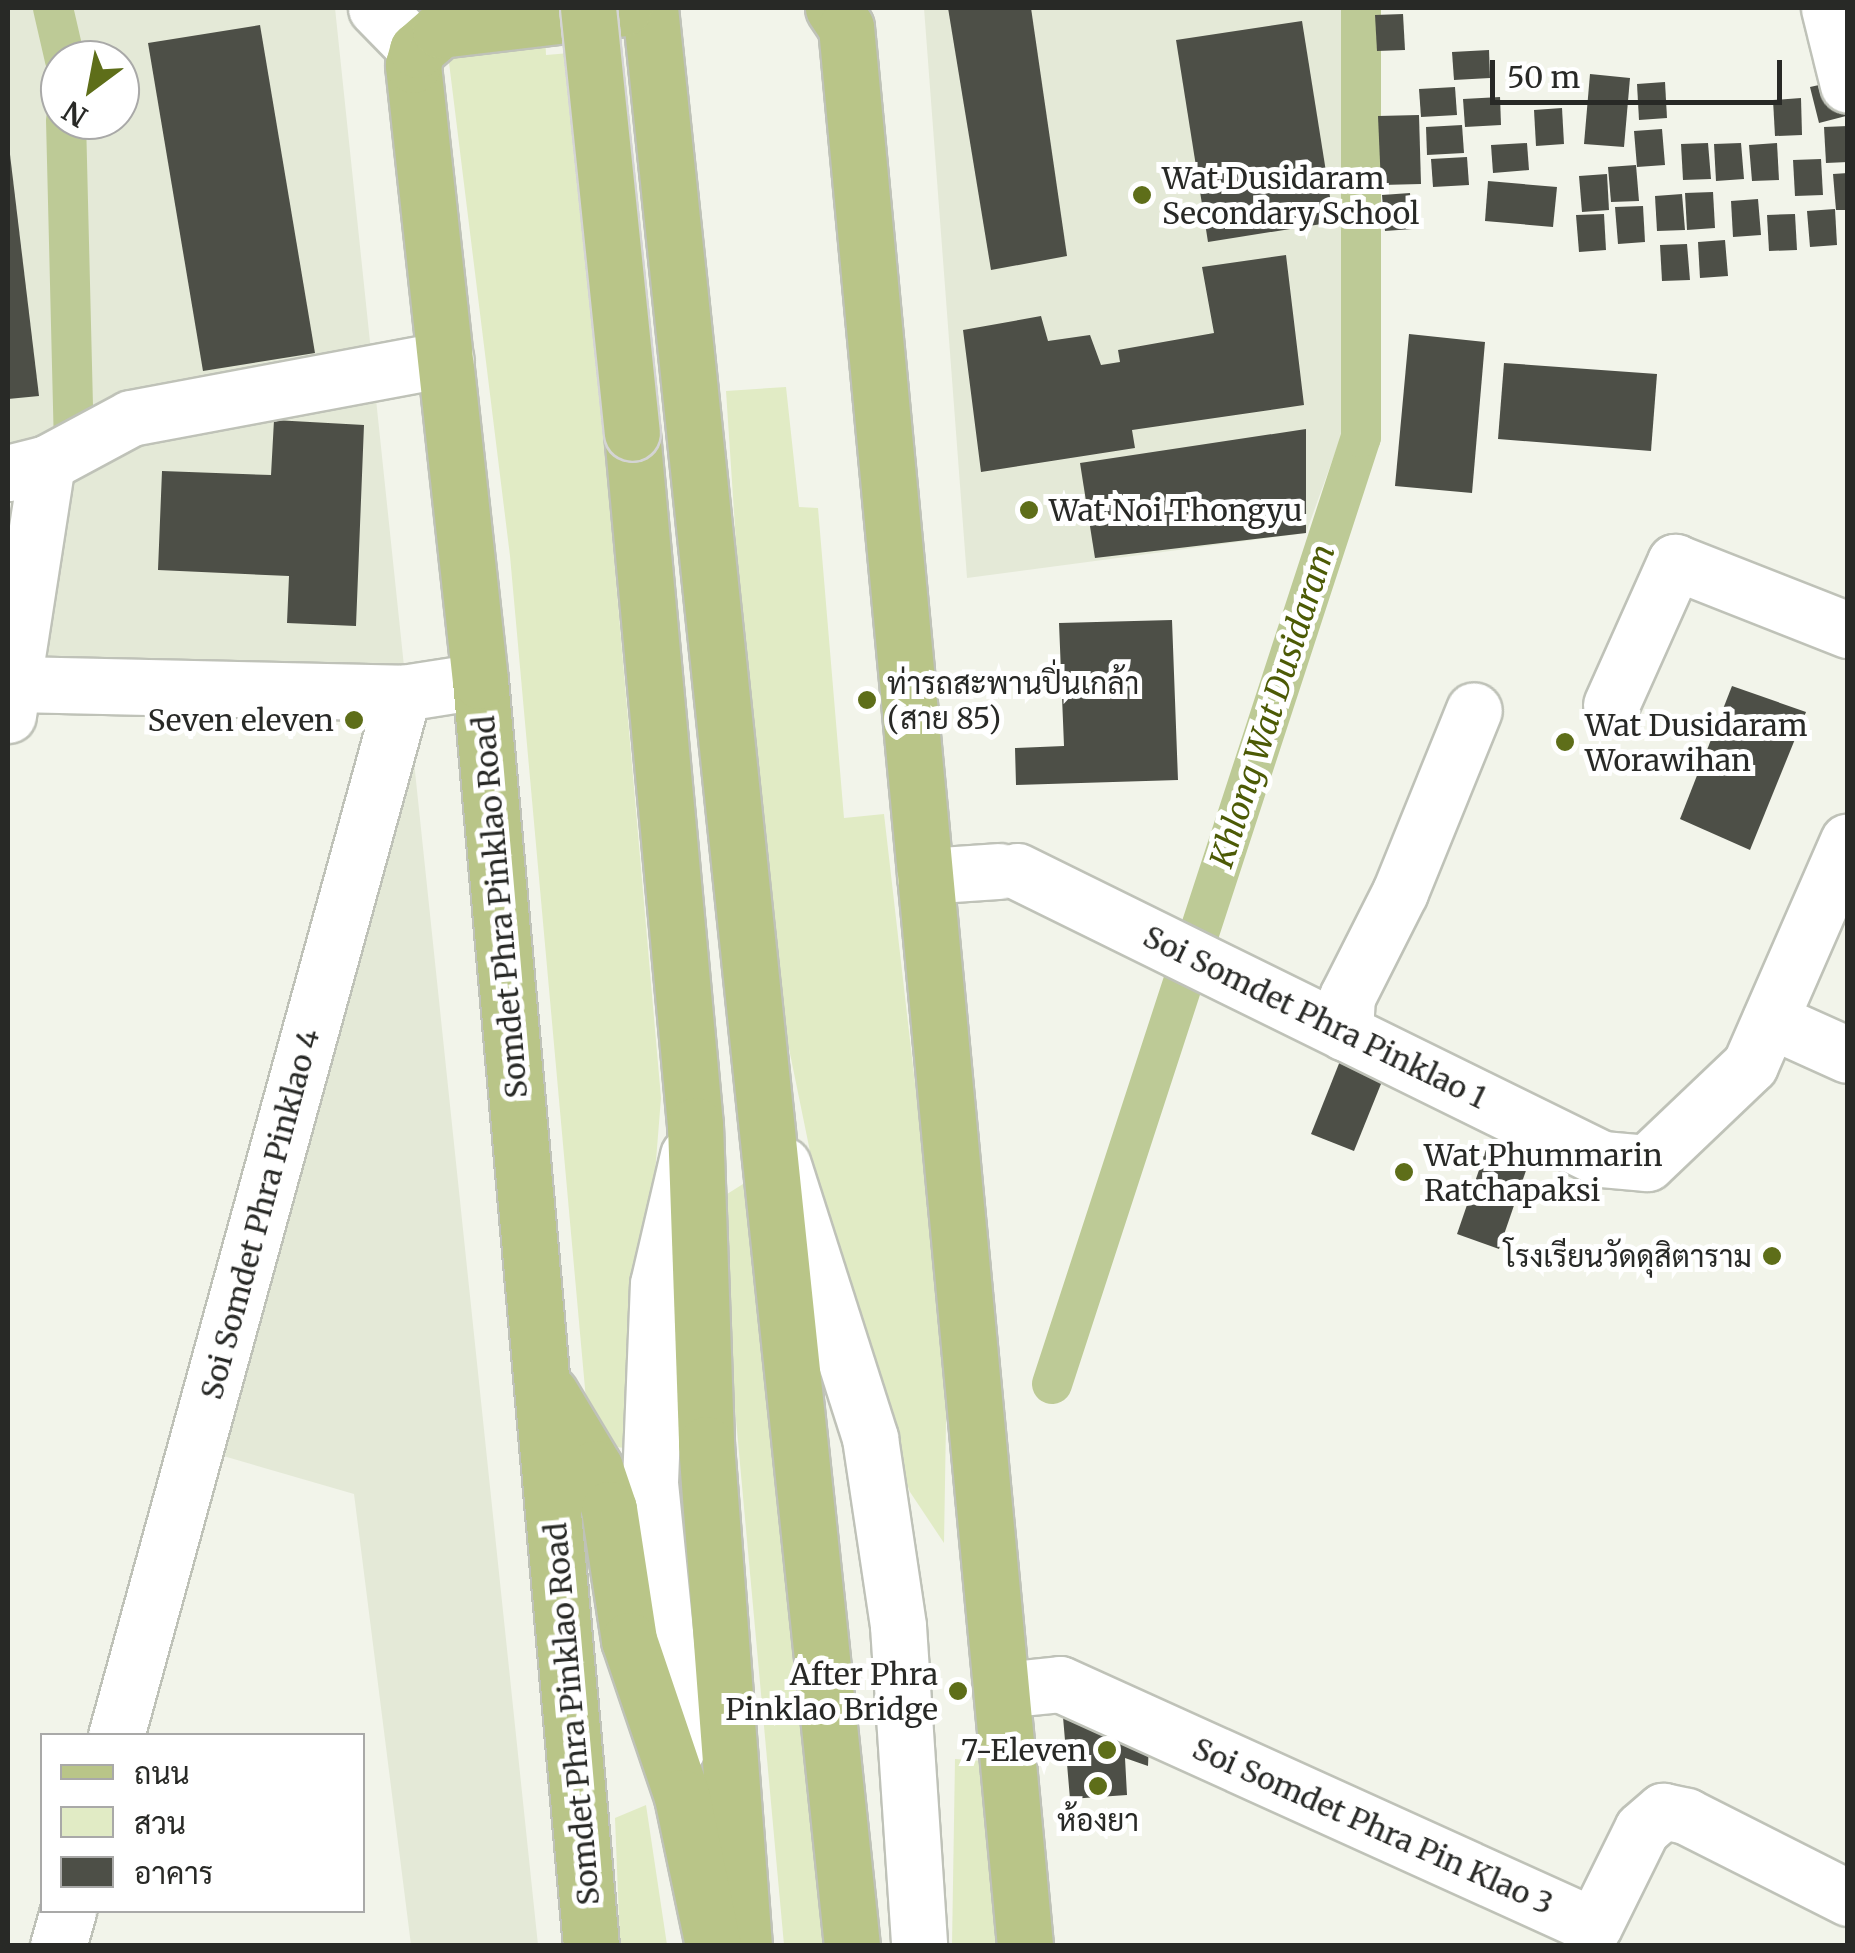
<!DOCTYPE html>
<html>
<head>
<meta charset="utf-8">
<style>
	body { margin:0 }
	#map { position:relative; width:1855px; height:1953px; overflow:hidden; background:#f2f4ea; font-family:Merriweather,Sarabun,serif }
	div>[style] { position:absolute }
	.built>* { inset:0; background:#e4e9d7 }
	.green>* { inset:0; background:#e1ebc5 }
	.canal>* { height:40px; margin:-20px; padding:0 20px; transform-origin:20px; border-radius:20px; background:#bdca96 }
	.building>* { inset:0; background:#4d4f47 }
	.roads { filter:drop-shadow(2px 0 #bfc2b8) drop-shadow(-2px 0 #bfc2b8) drop-shadow(0 2px #bfc2b8) drop-shadow(0 -2px #bfc2b8) }
	.minor>* { height:55px; margin:-27.5px; padding:0 27.5px; transform-origin:27.5px; border-radius:27.5px; background:#fff }
	.major>* { height:55px; margin:-27.5px; padding:0 27.5px; transform-origin:27.5px; border-radius:27.5px; background:#b9c588 }
	.bridges { filter:drop-shadow(2px 0 #d4d4d4) drop-shadow(-2px 0 #d4d4d4) drop-shadow(0 2px #d4d4d4) drop-shadow(0 -2px #d4d4d4) }
	.major-bridge>* { height:55px; margin:-27.5px; padding:0 27.5px; transform-origin:27.5px; border-radius:27.5px; background:#b9c588 }
	.dots>* { width:28px; height:28px; translate:-50% -50%; box-sizing:border-box; border:5px solid #fff; border-radius:50% }
	span { translate:-50% -50%; white-space:nowrap; text-align:center; line-height:1.15; -webkit-text-stroke:10px #fff; paint-order:stroke }
	.poi-label { font-size:30px; color:#282926 }
	.left { translate:0 -50%; text-align:left }
	.right { translate:-100% -50%; text-align:right }
	.street-label { font-size:30px; color:#282926 }
	.water-label { font-size:32px; color:#4c5a05; font-style:italic }
	.frame { position:absolute; inset:0; border:10px solid #282926; pointer-events:none }
	.legend { position:absolute; left:40px; top:1733px; width:325px; height:180px; box-sizing:border-box; background:#fff; border:2px solid #a9a9a8; margin:0; padding:12px 18px; list-style:none; font-size:30px; color:#282926 }
	.legend li { display:flex; align-items:center; gap:20px; height:50px }
	.legend b { width:50px; border:2px solid #a9a9a8 }
	.north { position:absolute; left:40px; top:40px; width:100px; height:100px; box-sizing:border-box; background:#fff; border:2px solid #a9a9a8; border-radius:50%; rotate:212deg; font-size:28px; font-weight:700; line-height:40px; text-align:center; color:#282926 }
	.north::after { content:''; display:block; margin:auto; width:35px; height:45px; background:#5e6e19; clip-path:polygon(50% 0,100% 100%,50% 72%,0 100%) }
	.scale { position:absolute; left:1490px; top:60px; width:292px; height:45px; box-sizing:border-box; border:5px solid #282926; border-top:0; padding-left:12px; font-size:30px; line-height:35px; white-space:nowrap; color:#282926; -webkit-text-stroke:8px #fff; paint-order:stroke }
</style>
</head>
<body>
<div id="map">
	<div class="built">
		<div style="clip-path:polygon(evenodd,8px 8px,335px 8px,538px 1945px,411px 1945px,354px 1494px,220px 1455px,390px 710px,8px 668px,26px 487px,8px 490px,8px 8px,60px 60px,120px 60px,120px 120px,60px 120px,60px 60px)"></div>
		<div style="clip-path:polygon(924px 8px,1346px 8px,1348px 417px,1306px 533px,967px 578px)"></div>
	</div>
	<div class="green">
		<div style="clip-path:polygon(391px 8px,544px 8px,546px 55px,570px 53px,661px 1098px,633px 1449px,590px 1444px,510px 556px,443px 14px,393px 18px)"></div>
		<div style="clip-path:polygon(786px 387px,799px 507px,818px 508px,844px 818px,884px 814px,947px 1362px,944px 1543px,910px 1492px,888px 1436px,824px 1220px,775px 980px,750px 754px,726px 391px)"></div>
		<div style="clip-path:polygon(743px 1184px,802px 1670px,826px 1945px,784px 1945px,716px 1201px)"></div>
		<div style="clip-path:polygon(955px 1759px,984px 1761px,1007px 1945px,952px 1946px)"></div>
		<div style="clip-path:polygon(646px 1805px,667px 1945px,620px 1945px,615px 1818px)"></div>
	</div>
	<div class="canal">
		<div style="left:53px;top:8px;width:53px;rotate:77deg"></div>
		<div style="left:66px;top:120px;width:319px;rotate:88.6deg"></div>
		<div style="left:1052px;top:1384px;width:996px;rotate:-71.93deg"></div>
		<div style="left:1361px;top:437px;width:429px;rotate:-90deg"></div>
	</div>
	<div class="building">
		<div style="clip-path:polygon(948px 8px,1031px 8px,1067px 256px,991px 270px)"></div>
		<div style="clip-path:polygon(1403px 14px,1405px 50px,1377px 51px,1375px 15px)"></div>
		<div style="clip-path:polygon(1302px 21px,1334px 222px,1208px 242px,1176px 40px)"></div>
		<div style="clip-path:polygon(260px 25px,315px 353px,203px 371px,148px 43px)"></div>
		<div style="clip-path:polygon(1489px 50px,1490px 78px,1454px 80px,1452px 52px)"></div>
		<div style="clip-path:polygon(1590px 74px,1630px 78px,1624px 147px,1584px 144px)"></div>
		<div style="clip-path:polygon(1837px 81px,1846px 116px,1819px 123px,1810px 87px)"></div>
		<div style="clip-path:polygon(1665px 82px,1667px 118px,1639px 120px,1637px 84px)"></div>
		<div style="clip-path:polygon(1455px 87px,1457px 115px,1421px 117px,1419px 89px)"></div>
		<div style="clip-path:polygon(1500px 97px,1501px 125px,1465px 127px,1463px 99px)"></div>
		<div style="clip-path:polygon(1801px 98px,1802px 135px,1775px 136px,1773px 100px)"></div>
		<div style="clip-path:polygon(1562px 108px,1564px 144px,1536px 146px,1534px 110px)"></div>
		<div style="clip-path:polygon(1419px 115px,1421px 184px,1381px 185px,1378px 116px)"></div>
		<div style="clip-path:polygon(1462px 125px,1464px 153px,1427px 155px,1426px 127px)"></div>
		<div style="clip-path:polygon(1848px 126px,1848px 162px,1826px 163px,1824px 127px)"></div>
		<div style="clip-path:polygon(1662px 129px,1665px 165px,1637px 167px,1634px 131px)"></div>
		<div style="clip-path:polygon(8px 138px,39px 396px,8px 399px)"></div>
		<div style="clip-path:polygon(1527px 143px,1529px 170px,1493px 173px,1491px 145px)"></div>
		<div style="clip-path:polygon(1708px 143px,1711px 179px,1683px 180px,1681px 144px)"></div>
		<div style="clip-path:polygon(1741px 143px,1744px 179px,1716px 181px,1714px 144px)"></div>
		<div style="clip-path:polygon(1777px 143px,1779px 180px,1752px 181px,1749px 145px)"></div>
		<div style="clip-path:polygon(1467px 157px,1469px 185px,1433px 187px,1431px 159px)"></div>
		<div style="clip-path:polygon(1821px 159px,1823px 195px,1795px 196px,1793px 160px)"></div>
		<div style="clip-path:polygon(1636px 165px,1639px 201px,1611px 202px,1608px 167px)"></div>
		<div style="clip-path:polygon(1848px 173px,1848px 210px,1836px 210px,1833px 174px)"></div>
		<div style="clip-path:polygon(1607px 174px,1609px 210px,1582px 212px,1579px 176px)"></div>
		<div style="clip-path:polygon(1488px 181px,1557px 187px,1553px 227px,1485px 221px)"></div>
		<div style="clip-path:polygon(1713px 192px,1715px 228px,1687px 230px,1685px 193px)"></div>
		<div style="clip-path:polygon(1410px 193px,1412px 229px,1385px 231px,1382px 195px)"></div>
		<div style="clip-path:polygon(1682px 194px,1685px 230px,1657px 231px,1655px 196px)"></div>
		<div style="clip-path:polygon(1758px 199px,1761px 235px,1733px 237px,1731px 201px)"></div>
		<div style="clip-path:polygon(1643px 206px,1645px 242px,1618px 244px,1615px 207px)"></div>
		<div style="clip-path:polygon(1835px 209px,1837px 245px,1810px 247px,1807px 211px)"></div>
		<div style="clip-path:polygon(1604px 214px,1606px 250px,1579px 252px,1576px 215px)"></div>
		<div style="clip-path:polygon(1795px 214px,1797px 250px,1769px 251px,1767px 215px)"></div>
		<div style="clip-path:polygon(1725px 240px,1728px 276px,1700px 278px,1698px 242px)"></div>
		<div style="clip-path:polygon(1687px 244px,1690px 280px,1662px 281px,1660px 245px)"></div>
		<div style="clip-path:polygon(1286px 255px,1304px 405px,1132px 430px,1135px 448px,981px 472px,963px 330px,1041px 316px,1048px 341px,1090px 335px,1101px 365px,1120px 362px,1118px 350px,1214px 333px,1202px 267px)"></div>
		<div style="clip-path:polygon(1409px 334px,1485px 342px,1472px 493px,1395px 486px)"></div>
		<div style="clip-path:polygon(1504px 363px,1657px 374px,1651px 451px,1498px 439px)"></div>
		<div style="clip-path:polygon(274px 420px,364px 425px,356px 626px,287px 623px,289px 576px,158px 570px,162px 471px,271px 475px)"></div>
		<div style="clip-path:polygon(1306px 429px,1306px 533px,1095px 558px,1080px 463px)"></div>
		<div style="clip-path:polygon(1172px 620px,1178px 780px,1016px 785px,1015px 748px,1064px 746px,1059px 623px)"></div>
		<div style="clip-path:polygon(1732px 686px,1806px 712px,1750px 850px,1680px 819px)"></div>
		<div style="clip-path:polygon(1342px 1056px,1385px 1074px,1354px 1151px,1311px 1134px)"></div>
		<div style="clip-path:polygon(1489px 1141px,1531px 1156px,1499px 1249px,1457px 1234px)"></div>
		<div style="clip-path:polygon(1063px 1717px,1083px 1717px,1149px 1742px,1148px 1766px,1125px 1758px,1127px 1795px,1070px 1799px)"></div>
	</div>
	<div class="roads">
		<div class="minor">
			<div style="left:376px;top:8px;width:59px;rotate:45.7deg"></div>
			<div style="left:1829px;top:8px;width:79px;rotate:76.1deg"></div>
			<div style="left:47px;top:463px;width:95px;rotate:-28.2deg"></div>
			<div style="left:131px;top:418px;width:320px;rotate:-10.6deg"></div>
			<div style="left:8px;top:473px;width:40px;rotate:-14.4deg"></div>
			<div style="left:47px;top:463px;width:255px;rotate:98.8deg"></div>
			<div style="left:15px;top:684px;width:388px;rotate:1.3deg"></div>
			<div style="left:403px;top:693px;width:78px;rotate:-8.9deg"></div>
			<div style="left:1611px;top:705px;width:157px;rotate:-65.9deg"></div>
			<div style="left:1675px;top:562px;width:186px;rotate:21.5deg"></div>
			<div style="left:1017px;top:871px;width:652px;rotate:26.21deg"></div>
			<div style="left:1602px;top:1159px;width:45px;rotate:5.1deg"></div>
			<div style="left:1647px;top:1163px;width:142px;rotate:-43.6deg"></div>
			<div style="left:1750px;top:1065px;width:244px;rotate:-66.4deg"></div>
			<div style="left:925px;top:876px;width:74px;rotate:-3.9deg"></div>
			<div style="left:1770px;top:1020px;width:85px;rotate:24.2deg"></div>
			<div style="left:1345px;top:1033px;width:36px;rotate:-87deg"></div>
			<div style="left:1347px;top:997px;width:118px;rotate:-63.2deg"></div>
			<div style="left:1400px;top:892px;width:196px;rotate:-67.9deg"></div>
			<div style="left:783px;top:1165px;width:287px;rotate:72.3deg"></div>
			<div style="left:870px;top:1438px;width:190px;rotate:81.5deg"></div>
			<div style="left:898px;top:1626px;width:321px;rotate:86.2deg"></div>
			<div style="left:1002px;top:1690px;width:58px;rotate:-5.9deg"></div>
			<div style="left:1060px;top:1684px;width:586px;rotate:24.38deg"></div>
			<div style="left:1594px;top:1926px;width:108px;rotate:-63.7deg"></div>
			<div style="left:1642px;top:1829px;width:28px;rotate:-41deg"></div>
			<div style="left:1663px;top:1811px;width:24px;rotate:12deg"></div>
			<div style="left:1686px;top:1816px;width:182px;rotate:26.8deg"></div>
			<div style="left:116px;top:1736px;width:1082px;rotate:-74.61deg"></div>
			<div style="left:677px;top:1749px;width:268px;rotate:-95.8deg"></div>
			<div style="left:650px;top:1482px;width:198px;rotate:-87.7deg"></div>
			<div style="left:658px;top:1284px;width:132px;rotate:-76.9deg"></div>
			<div style="left:58px;top:1946px;width:37px;rotate:-74deg"></div>
		</div>
		<div class="major">
			<div style="left:650px;top:8px;width:1948px;rotate:84.05deg"></div>
			<div style="left:833px;top:8px;width:23px;rotate:56deg"></div>
			<div style="left:846px;top:27px;width:1927px;rotate:84.67deg"></div>
			<div style="left:632px;top:433px;width:695px;rotate:84.8deg"></div>
			<div style="left:695px;top:1125px;width:319px;rotate:88deg"></div>
			<div style="left:706px;top:1444px;width:503px;rotate:85.67deg"></div>
			<div style="left:550px;top:1393px;width:87px;rotate:59deg"></div>
			<div style="left:595px;top:1468px;width:43px;rotate:71.1deg"></div>
			<div style="left:609px;top:1509px;width:133px;rotate:81.3deg"></div>
			<div style="left:629px;top:1640px;width:166px;rotate:71.3deg"></div>
			<div style="left:682px;top:1797px;width:152px;rotate:78.2deg"></div>
			<div style="left:591px;top:1946px;width:1270px;rotate:-95.01deg"></div>
			<div style="left:480px;top:681px;width:620px;rotate:-96.21deg"></div>
			<div style="left:413px;top:65px;width:16px;rotate:-75deg"></div>
			<div style="left:417px;top:50px;width:30px;rotate:-41deg"></div>
			<div style="left:440px;top:30px;width:185px;rotate:-6.8deg"></div>
		</div>
	</div>
	<div class="bridges">
		<div class="major-bridge">
			<div style="left:588px;top:8px;width:427px;rotate:84.1deg"></div>
		</div>
	</div>
	<div class="dots">
		<div style="left:1142px;top:195px;background:#5e6e19"></div>
		<div style="left:1029px;top:510px;background:#5e6e19"></div>
		<div style="left:867px;top:700px;background:#5e6e19"></div>
		<div style="left:354px;top:720px;background:#5e6e19"></div>
		<div style="left:1565px;top:742px;background:#5e6e19"></div>
		<div style="left:1404px;top:1172px;background:#5e6e19"></div>
		<div style="left:1772px;top:1256px;background:#5e6e19"></div>
		<div style="left:958px;top:1691px;background:#5e6e19"></div>
		<div style="left:1107px;top:1750px;background:#5e6e19"></div>
		<div style="left:1098px;top:1786px;background:#5e6e19"></div>
	</div>
	<div class="poi-label">
		<span class="left" style="left:1162px;top:195px">Wat Dusidaram<br>Secondary School</span>
		<span class="left" style="left:1049px;top:510px">Wat Noi Thongyu</span>
		<span class="left" style="left:887px;top:700px">ท่ารถสะพานปิ่นเกล้า<br>(สาย 85)</span>
		<span class="right" style="left:334px;top:720px">Seven eleven</span>
		<span class="left" style="left:1585px;top:742px">Wat Dusidaram<br>Worawihan</span>
		<span class="left" style="left:1424px;top:1172px">Wat Phummarin<br>Ratchapaksi</span>
		<span class="right" style="left:1752px;top:1256px">โรงเรียนวัดดุสิตาราม</span>
		<span class="right" style="left:938px;top:1691px">After Phra<br>Pinklao Bridge</span>
		<span class="right" style="left:1087px;top:1750px">7-Eleven</span>
		<span style="left:1098px;top:1820px">ห้องยา</span>
	</div>
	<div class="street-label">
		<span style="left:500px;top:907px;rotate:-95deg">Somdet Phra Pinklao Road</span>
		<span style="left:1315px;top:1017px;rotate:26deg">Soi Somdet Phra Pinklao 1</span>
		<span style="left:260px;top:1214px;rotate:-75deg">Soi Somdet Phra Pinklao 4</span>
		<span style="left:572px;top:1714px;rotate:-95deg">Somdet Phra Pinklao Road</span>
		<span style="left:1373px;top:1826px;rotate:24deg">Soi Somdet Phra Pin Klao 3</span>
	</div>
	<div class="water-label">
		<span style="left:1273px;top:706px;rotate:-72deg">Khlong Wat Dusidaram</span>
	</div>
	<div class="frame"></div>
	<ul class="legend">
	<li><b style="height:12px;background:#b9c588"></b>ถนน</li>
	<li><b style="height:28px;background:#e1ebc5"></b>สวน</li>
	<li><b style="height:28px;background:#4d4f47"></b>อาคาร</li>
	</ul>
	<div class="north">N</div>
	<div class="scale">50 m</div>
</div>
</body>
</html>
